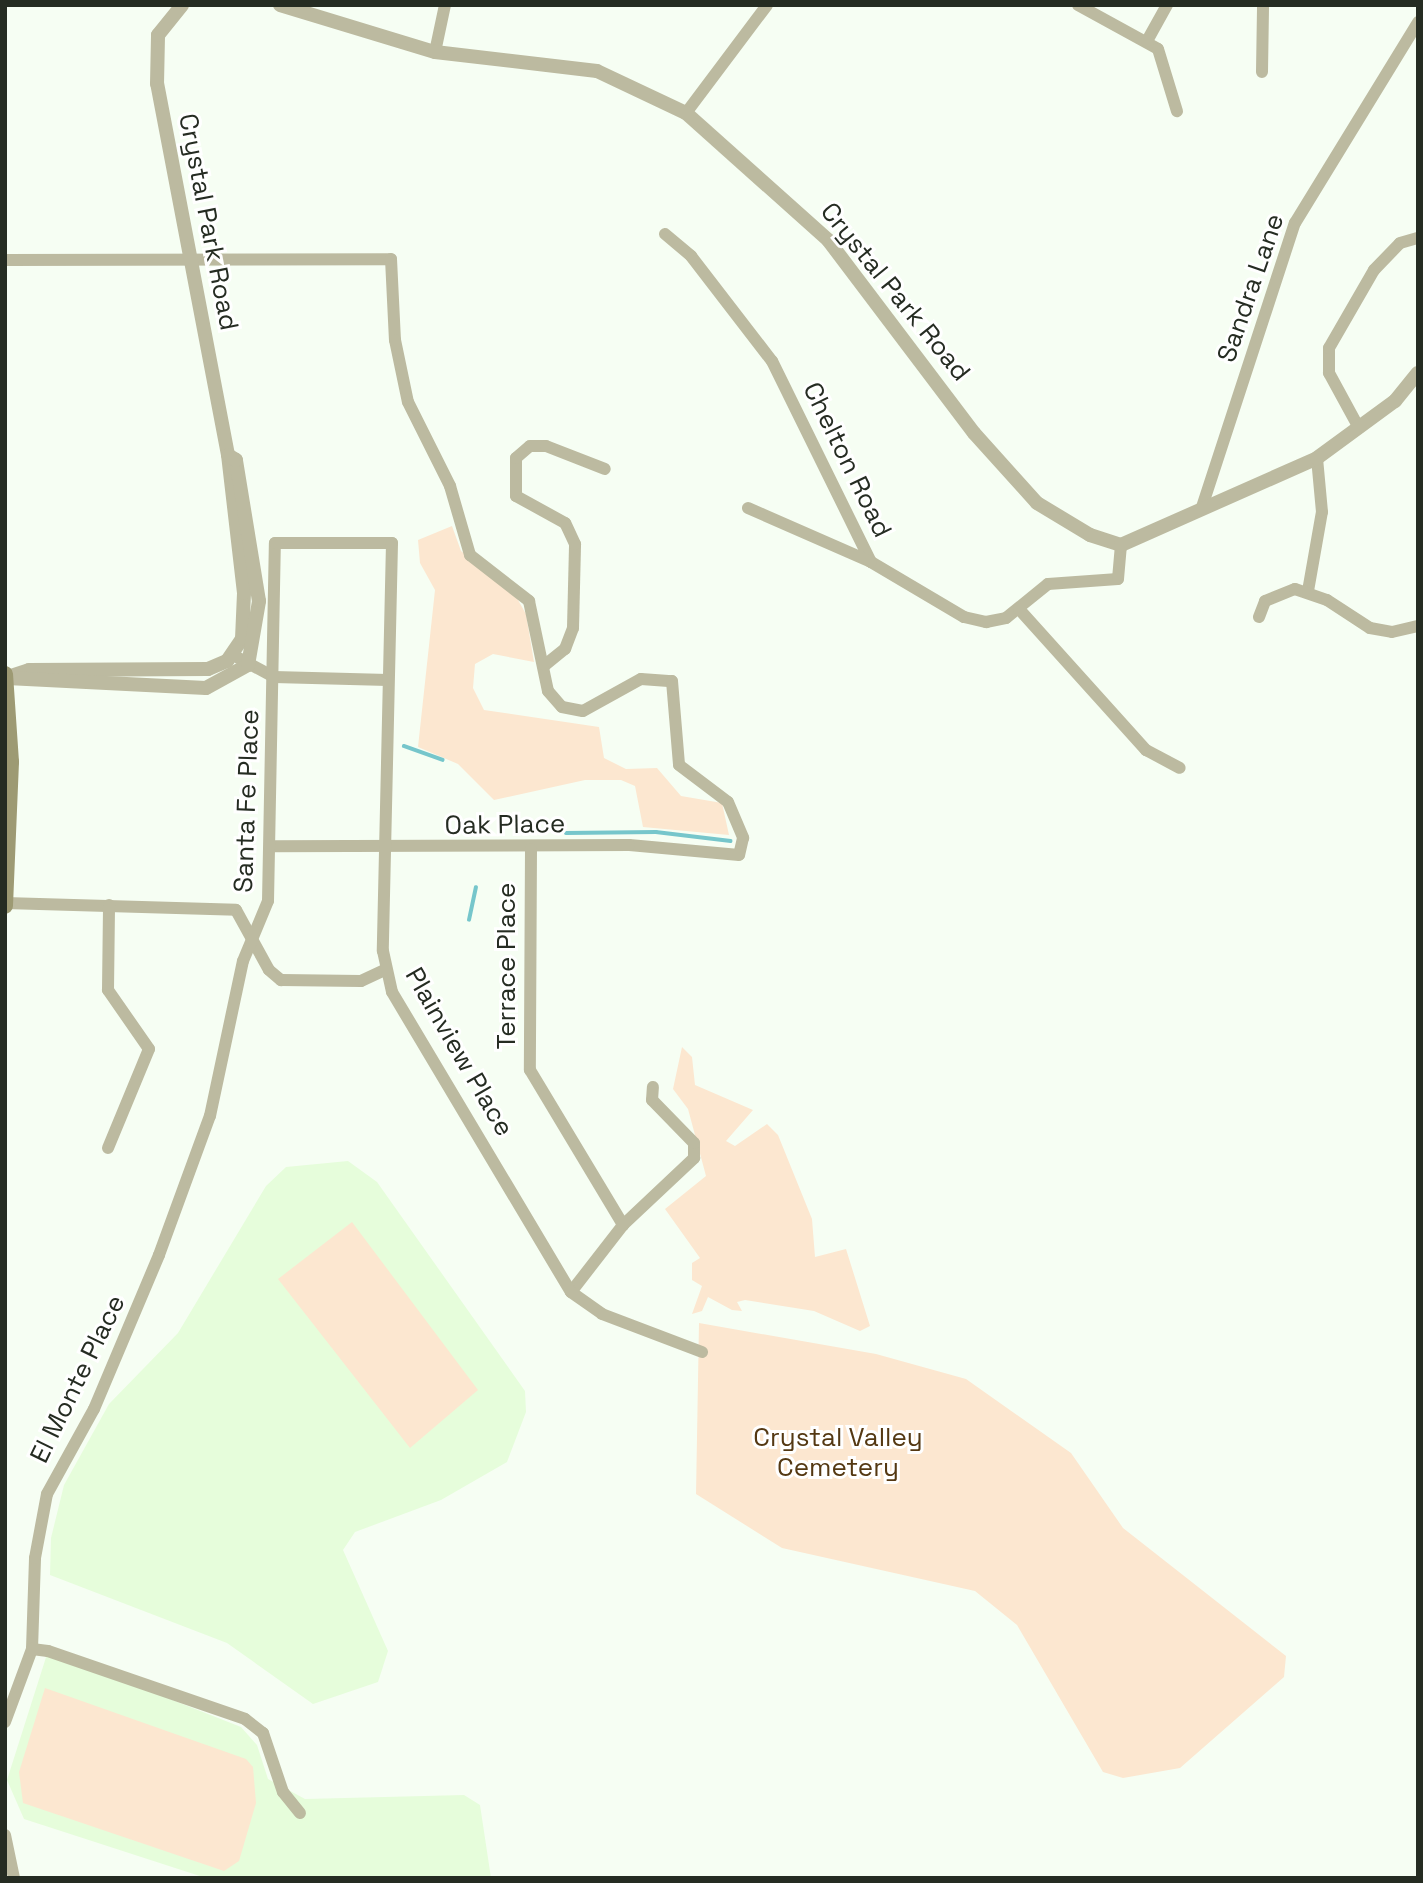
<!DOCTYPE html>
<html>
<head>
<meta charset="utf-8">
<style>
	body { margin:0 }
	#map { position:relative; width:1423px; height:1883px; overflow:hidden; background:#f6fef3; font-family:"Space Grotesk",sans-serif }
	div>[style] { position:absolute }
	.built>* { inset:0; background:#e6fddb }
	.green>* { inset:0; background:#fce7d0 }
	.stream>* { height:3.5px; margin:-1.75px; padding:0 1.75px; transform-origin:1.75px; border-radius:1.75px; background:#76c6cb }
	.minor>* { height:12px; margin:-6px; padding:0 6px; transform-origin:6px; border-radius:6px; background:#bcbaa0 }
	.tertiary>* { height:14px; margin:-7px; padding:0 7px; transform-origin:7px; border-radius:7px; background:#bcbaa0 }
	.secondary>* { height:16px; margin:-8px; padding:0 8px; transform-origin:8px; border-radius:8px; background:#9d9a73 }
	span { translate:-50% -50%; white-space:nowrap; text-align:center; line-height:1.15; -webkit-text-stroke:6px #fff; paint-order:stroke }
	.street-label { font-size:26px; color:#252c22 }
	.park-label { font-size:26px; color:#543812 }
	.frame { position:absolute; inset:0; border:7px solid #252c22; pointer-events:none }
</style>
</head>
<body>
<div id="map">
	<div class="built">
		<div style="clip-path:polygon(348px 1161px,377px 1182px,525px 1391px,526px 1412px,507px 1462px,441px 1500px,355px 1532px,343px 1550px,388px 1651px,378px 1682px,313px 1704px,227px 1643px,50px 1575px,51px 1538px,64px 1485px,109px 1404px,178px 1333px,266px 1186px,286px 1167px)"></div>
		<div style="clip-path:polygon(48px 1651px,241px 1727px,257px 1745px,268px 1779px,305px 1799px,464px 1795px,480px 1805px,491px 1878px,206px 1878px,24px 1819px,7px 1780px)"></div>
	</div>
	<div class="green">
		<div style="clip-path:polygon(452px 526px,461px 551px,514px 593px,526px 614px,534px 662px,493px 654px,475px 664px,473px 688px,484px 710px,599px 727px,604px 758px,626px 769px,657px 768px,681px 796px,722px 803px,729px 835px,643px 827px,635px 786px,621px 780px,585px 780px,494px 800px,458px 764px,418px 747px,435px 590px,420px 563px,418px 540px)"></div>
		<div style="clip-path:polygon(682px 1047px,692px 1057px,695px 1085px,753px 1110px,726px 1141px,735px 1146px,767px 1124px,778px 1135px,812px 1219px,815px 1257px,846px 1249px,870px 1326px,860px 1331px,814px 1311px,745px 1300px,737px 1302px,742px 1311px,732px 1310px,708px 1297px,702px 1311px,692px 1314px,702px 1286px,692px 1280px,692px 1263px,700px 1258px,665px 1209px,706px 1176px,688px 1109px,673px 1089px)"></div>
		<div style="clip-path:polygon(352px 1222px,478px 1390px,410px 1448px,278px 1279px)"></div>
		<div style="clip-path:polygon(699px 1323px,876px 1354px,966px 1379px,1071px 1453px,1123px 1528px,1286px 1656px,1284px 1677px,1180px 1768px,1123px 1778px,1103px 1772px,1017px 1625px,975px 1591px,782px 1548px,696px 1494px)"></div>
		<div style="clip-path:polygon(45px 1688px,246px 1759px,253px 1767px,256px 1803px,239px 1861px,224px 1871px,23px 1803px,19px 1772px)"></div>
	</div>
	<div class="stream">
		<div style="left:404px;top:746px;width:41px;rotate:19.7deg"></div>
		<div style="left:566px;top:833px;width:90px;rotate:-0.6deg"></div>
		<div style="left:656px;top:832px;width:75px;rotate:6.9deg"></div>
		<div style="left:469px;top:920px;width:33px;rotate:-78deg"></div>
	</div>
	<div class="minor">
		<div style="left:1078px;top:5px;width:91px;rotate:28.8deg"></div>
		<div style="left:1158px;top:49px;width:65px;rotate:73deg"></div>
		<div style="left:1147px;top:41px;width:41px;rotate:-60.9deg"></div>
		<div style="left:435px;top:52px;width:48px;rotate:-78deg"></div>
		<div style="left:1262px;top:72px;width:67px;rotate:-89.1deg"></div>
		<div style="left:686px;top:113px;width:135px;rotate:-53.1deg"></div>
		<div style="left:665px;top:234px;width:34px;rotate:40deg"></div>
		<div style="left:691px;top:256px;width:133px;rotate:52.4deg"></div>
		<div style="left:772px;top:361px;width:224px;rotate:63.8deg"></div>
		<div style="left:871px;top:562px;width:108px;rotate:30.6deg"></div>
		<div style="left:964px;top:617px;width:23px;rotate:13deg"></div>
		<div style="left:986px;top:622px;width:20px;rotate:-11deg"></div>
		<div style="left:1006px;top:618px;width:54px;rotate:-39deg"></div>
		<div style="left:1048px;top:584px;width:70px;rotate:-4.1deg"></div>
		<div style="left:1118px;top:579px;width:34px;rotate:-85deg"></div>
		<div style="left:5px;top:260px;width:386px;rotate:-0.1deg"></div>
		<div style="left:391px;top:259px;width:81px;rotate:87.2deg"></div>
		<div style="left:395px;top:340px;width:63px;rotate:78.2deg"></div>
		<div style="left:408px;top:402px;width:94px;rotate:63.4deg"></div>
		<div style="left:450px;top:486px;width:72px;rotate:73.8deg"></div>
		<div style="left:470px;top:555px;width:75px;rotate:37.9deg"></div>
		<div style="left:529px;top:601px;width:92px;rotate:78.1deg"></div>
		<div style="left:548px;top:691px;width:21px;rotate:49deg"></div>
		<div style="left:562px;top:707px;width:21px;rotate:11deg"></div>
		<div style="left:583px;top:711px;width:66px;rotate:-28.9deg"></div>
		<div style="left:641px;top:679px;width:31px;rotate:4deg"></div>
		<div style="left:672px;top:681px;width:84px;rotate:85.2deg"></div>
		<div style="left:679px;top:765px;width:61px;rotate:37.1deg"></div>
		<div style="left:728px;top:802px;width:39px;rotate:67deg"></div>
		<div style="left:743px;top:838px;width:17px;rotate:103deg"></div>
		<div style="left:739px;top:855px;width:110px;rotate:-174.8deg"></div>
		<div style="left:629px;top:845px;width:358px;rotate:179.8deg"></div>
		<div style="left:1359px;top:428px;width:63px;rotate:-118.6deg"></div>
		<div style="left:1329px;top:373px;width:25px;rotate:-90deg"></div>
		<div style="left:1329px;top:348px;width:90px;rotate:-60deg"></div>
		<div style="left:1374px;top:270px;width:37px;rotate:-46deg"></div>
		<div style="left:1400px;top:243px;width:19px;rotate:-16deg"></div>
		<div style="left:748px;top:508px;width:134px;rotate:23.7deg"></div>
		<div style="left:1201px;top:510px;width:302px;rotate:-71.9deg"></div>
		<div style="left:1295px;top:223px;width:236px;rotate:-58.5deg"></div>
		<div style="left:1308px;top:591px;width:80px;rotate:-80deg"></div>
		<div style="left:1322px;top:512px;width:54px;rotate:-95.3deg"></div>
		<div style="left:1019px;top:609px;width:190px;rotate:48deg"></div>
		<div style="left:1146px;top:750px;width:38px;rotate:28deg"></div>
		<div style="left:1259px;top:617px;width:17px;rotate:-69deg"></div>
		<div style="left:1265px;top:601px;width:32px;rotate:-22deg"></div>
		<div style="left:1295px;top:589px;width:34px;rotate:19deg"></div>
		<div style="left:1327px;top:600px;width:51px;rotate:33.1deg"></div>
		<div style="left:1370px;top:628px;width:22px;rotate:10deg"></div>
		<div style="left:1392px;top:632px;width:27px;rotate:-13deg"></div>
		<div style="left:233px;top:655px;width:47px;rotate:28.2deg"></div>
		<div style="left:274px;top:677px;width:114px;rotate:1.5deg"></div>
		<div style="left:545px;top:665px;width:26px;rotate:-39deg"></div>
		<div style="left:565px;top:649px;width:22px;rotate:-69deg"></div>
		<div style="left:573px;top:628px;width:84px;rotate:-88.6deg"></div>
		<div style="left:575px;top:544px;width:23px;rotate:-115deg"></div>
		<div style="left:565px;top:523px;width:56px;rotate:-151.1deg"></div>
		<div style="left:516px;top:496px;width:38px;rotate:-90deg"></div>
		<div style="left:516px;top:458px;width:18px;rotate:-41deg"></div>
		<div style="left:530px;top:446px;width:16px"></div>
		<div style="left:546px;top:446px;width:63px;rotate:21.3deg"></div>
		<div style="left:531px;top:849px;width:221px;rotate:90.3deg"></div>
		<div style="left:530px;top:1070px;width:181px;rotate:59deg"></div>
		<div style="left:5px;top:903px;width:231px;rotate:1.7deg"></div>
		<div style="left:236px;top:910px;width:68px;rotate:61.2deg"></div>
		<div style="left:269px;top:970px;width:16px;rotate:40deg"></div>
		<div style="left:281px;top:980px;width:80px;rotate:0.7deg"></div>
		<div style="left:361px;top:981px;width:26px;rotate:-25deg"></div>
		<div style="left:108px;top:1148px;width:107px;rotate:-67.5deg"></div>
		<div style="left:149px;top:1049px;width:72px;rotate:-124.8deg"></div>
		<div style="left:108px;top:990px;width:85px;rotate:-89.3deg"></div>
		<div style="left:571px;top:1292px;width:85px;rotate:-52.2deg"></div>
		<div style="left:623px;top:1225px;width:98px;rotate:-43.3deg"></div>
		<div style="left:694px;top:1158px;width:15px;rotate:-90deg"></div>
		<div style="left:694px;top:1143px;width:60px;rotate:-134.3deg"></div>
		<div style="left:652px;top:1100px;width:13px;rotate:-86deg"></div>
		<div style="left:32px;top:1649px;width:91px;rotate:-88.1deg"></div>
		<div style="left:35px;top:1558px;width:65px;rotate:-79.4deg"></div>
		<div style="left:47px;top:1494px;width:97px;rotate:-61.1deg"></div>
		<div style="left:94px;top:1409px;width:167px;rotate:-67.1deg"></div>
		<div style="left:159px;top:1255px;width:148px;rotate:-69.9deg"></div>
		<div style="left:210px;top:1116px;width:158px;rotate:-78deg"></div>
		<div style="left:243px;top:961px;width:65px;rotate:-67.4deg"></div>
		<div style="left:268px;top:901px;width:358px;rotate:-88.9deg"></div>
		<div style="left:275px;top:543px;width:117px"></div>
		<div style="left:392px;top:543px;width:408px;rotate:91.3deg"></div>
		<div style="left:383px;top:951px;width:42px;rotate:77.6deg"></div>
		<div style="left:392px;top:992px;width:349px;rotate:59.2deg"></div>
		<div style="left:571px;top:1292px;width:38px;rotate:35deg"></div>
		<div style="left:602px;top:1314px;width:107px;rotate:20.8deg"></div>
		<div style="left:5px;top:1722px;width:78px;rotate:-69.7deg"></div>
		<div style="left:32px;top:1649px;width:16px;rotate:7deg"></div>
		<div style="left:48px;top:1651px;width:208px;rotate:19deg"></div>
		<div style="left:245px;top:1719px;width:23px;rotate:38deg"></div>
		<div style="left:263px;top:1733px;width:62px;rotate:71.3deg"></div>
		<div style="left:283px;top:1792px;width:27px;rotate:51deg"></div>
		<div style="left:5px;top:1835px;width:44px;rotate:78.2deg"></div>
	</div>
	<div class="tertiary">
		<div style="left:280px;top:5px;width:162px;rotate:16.9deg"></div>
		<div style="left:435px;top:52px;width:163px;rotate:6.7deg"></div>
		<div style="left:597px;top:71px;width:98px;rotate:25.3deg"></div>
		<div style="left:686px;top:113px;width:191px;rotate:41.8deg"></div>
		<div style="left:828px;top:240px;width:242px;rotate:52.9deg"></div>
		<div style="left:974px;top:433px;width:94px;rotate:48deg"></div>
		<div style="left:1037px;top:503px;width:62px;rotate:31.1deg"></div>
		<div style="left:1090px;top:535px;width:33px;rotate:18deg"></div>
		<div style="left:1121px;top:545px;width:214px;rotate:-23.9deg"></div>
		<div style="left:1317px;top:458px;width:97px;rotate:-36.2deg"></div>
		<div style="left:1395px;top:401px;width:36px;rotate:-51deg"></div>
		<div style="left:5px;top:678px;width:25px;rotate:-18deg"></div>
		<div style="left:29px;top:670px;width:179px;rotate:-0.3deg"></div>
		<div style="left:208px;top:669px;width:21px;rotate:-23deg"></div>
		<div style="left:227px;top:661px;width:27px;rotate:-56deg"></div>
		<div style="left:242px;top:639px;width:46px;rotate:-87.5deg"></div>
		<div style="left:244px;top:593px;width:139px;rotate:-96.6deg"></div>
		<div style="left:228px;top:455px;width:378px;rotate:-100.8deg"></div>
		<div style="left:157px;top:84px;width:49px;rotate:-88.8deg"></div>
		<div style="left:158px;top:35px;width:38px;rotate:-51deg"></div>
		<div style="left:7px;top:678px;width:199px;rotate:2.9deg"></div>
		<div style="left:206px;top:688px;width:48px;rotate:-28.7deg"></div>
		<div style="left:248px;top:665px;width:65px;rotate:-80.2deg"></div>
		<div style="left:259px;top:601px;width:143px;rotate:-99.3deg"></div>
		<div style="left:236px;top:460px;width:9px;rotate:-148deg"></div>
	</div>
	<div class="secondary">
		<div style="left:5px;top:674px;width:88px;rotate:86.1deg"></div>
		<div style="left:11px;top:762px;width:144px;rotate:92.4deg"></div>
	</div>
	<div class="street-label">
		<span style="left:208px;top:222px;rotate:79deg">Crystal Park Road</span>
		<span style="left:1251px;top:288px;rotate:-71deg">Sandra Lane</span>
		<span style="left:895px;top:292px;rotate:51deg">Crystal Park Road</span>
		<span style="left:847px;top:460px;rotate:64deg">Chelton Road</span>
		<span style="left:247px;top:801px;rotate:-88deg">Santa Fe Place</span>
		<span style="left:505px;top:825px;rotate:-1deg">Oak Place</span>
		<span style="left:507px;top:966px;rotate:-90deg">Terrace Place</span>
		<span style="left:459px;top:1052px;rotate:60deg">Plainview Place</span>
		<span style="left:78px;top:1379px;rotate:-64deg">El Monte Place</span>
	</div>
	<div class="park-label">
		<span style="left:838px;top:1453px">Crystal Valley<br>Cemetery</span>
	</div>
	<div class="frame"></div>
</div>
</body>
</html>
